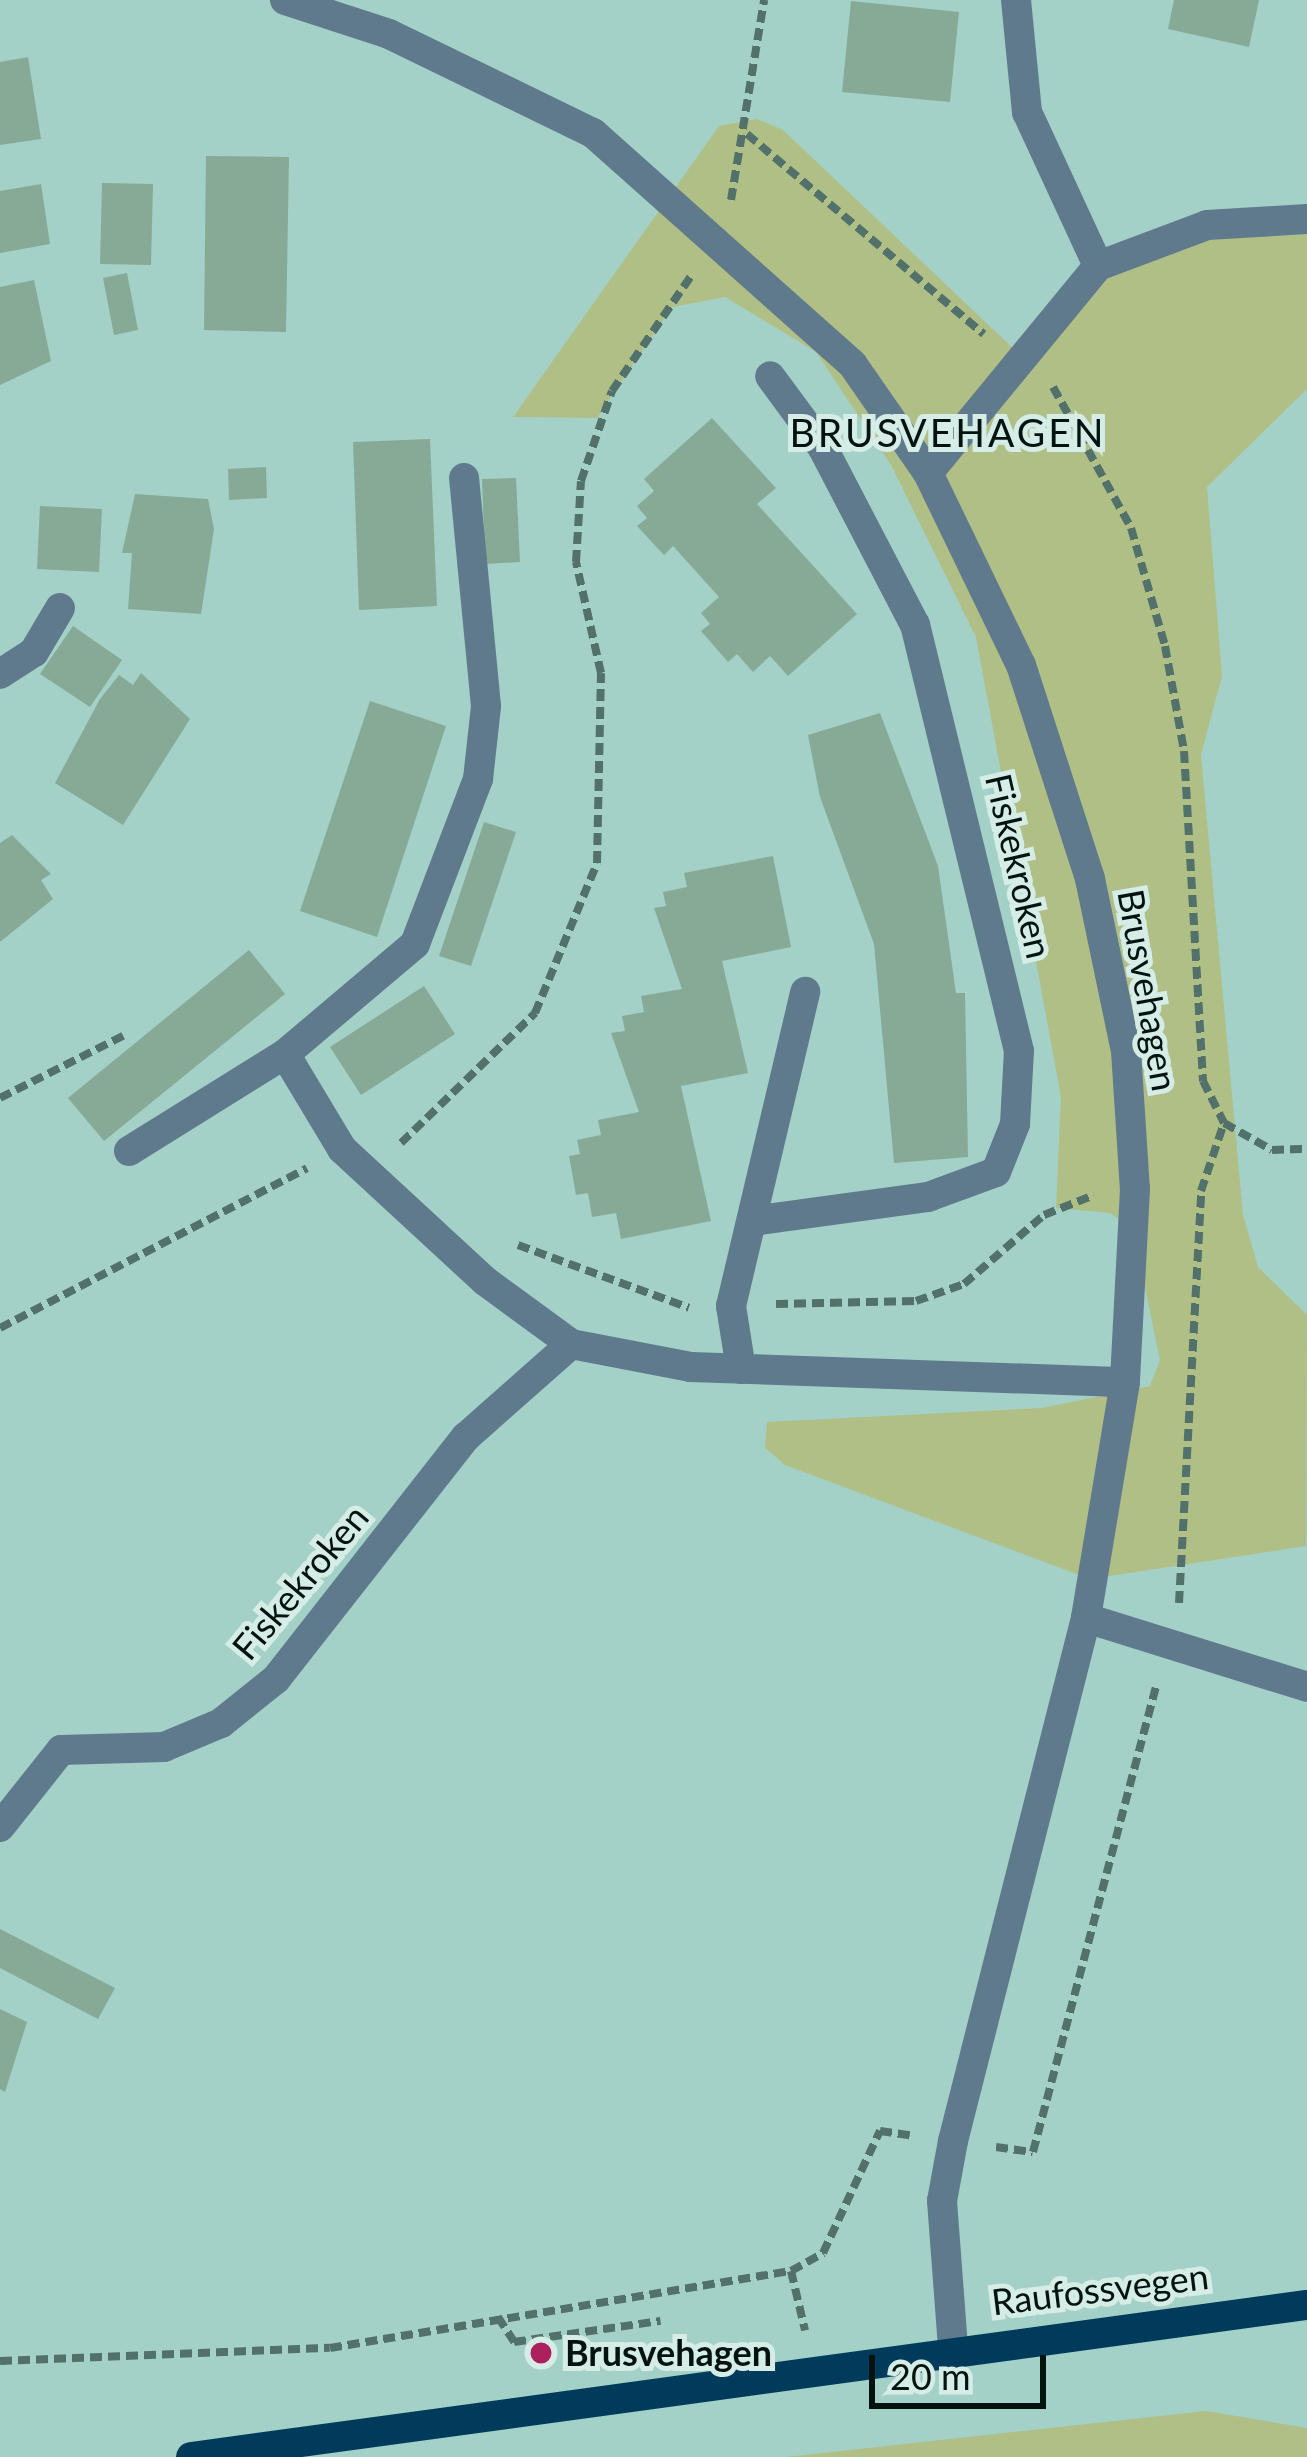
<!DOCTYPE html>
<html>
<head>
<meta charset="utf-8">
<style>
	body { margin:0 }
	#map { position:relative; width:1307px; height:2457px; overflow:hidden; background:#a3d1c7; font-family:Lato,sans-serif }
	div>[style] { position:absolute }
	.green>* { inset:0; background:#b0bf85 }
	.building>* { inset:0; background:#86aa96 }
	.path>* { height:8px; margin-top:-4px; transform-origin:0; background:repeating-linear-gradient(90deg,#52716a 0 12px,transparent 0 18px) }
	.minor>* { height:30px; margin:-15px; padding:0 15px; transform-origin:15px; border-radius:15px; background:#607a8d }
	.major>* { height:30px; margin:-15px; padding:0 15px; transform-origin:15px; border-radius:15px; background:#003b5c }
	.dots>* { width:33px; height:33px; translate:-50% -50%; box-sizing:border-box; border:6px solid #d5ece7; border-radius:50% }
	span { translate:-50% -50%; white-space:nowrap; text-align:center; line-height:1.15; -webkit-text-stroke:10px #d5ece7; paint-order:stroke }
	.street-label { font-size:36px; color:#03130f }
	.poi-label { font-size:36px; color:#03130f; font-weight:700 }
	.left { translate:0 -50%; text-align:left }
	.neighbourhood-label { font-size:39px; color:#03130f; letter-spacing:3px }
	.scale { position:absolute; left:869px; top:2355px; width:177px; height:54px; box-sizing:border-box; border:6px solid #03130f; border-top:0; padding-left:15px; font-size:36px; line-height:42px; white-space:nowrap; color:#03130f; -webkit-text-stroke:9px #d5ece7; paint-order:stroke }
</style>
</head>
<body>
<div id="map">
	<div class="green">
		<div style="clip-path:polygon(757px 119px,783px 130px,1017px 352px,1163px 231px,1307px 218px,1307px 389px,1207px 487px,1222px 676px,1201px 755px,1243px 1215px,1258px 1267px,1307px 1315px,1306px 1546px,1090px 1579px,785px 1465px,765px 1448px,767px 1422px,1042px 1408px,1150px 1386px,1160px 1360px,1133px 1229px,1110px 1213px,1056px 1208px,1061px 1097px,976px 637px,891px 465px,816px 352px,725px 297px,672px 307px,597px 418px,513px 417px,719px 126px)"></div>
		<div style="clip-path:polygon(1206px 2411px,1307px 2428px,1307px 2457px,786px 2457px)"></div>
	</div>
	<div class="building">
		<div style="clip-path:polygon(1174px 0,1259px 0,1249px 47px,1168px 29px)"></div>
		<div style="clip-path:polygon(851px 1px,959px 12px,950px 102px,842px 92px)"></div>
		<div style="clip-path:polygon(28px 57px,41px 139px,0 145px,0 62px)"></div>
		<div style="clip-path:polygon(206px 156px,289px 157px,286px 332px,204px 330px)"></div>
		<div style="clip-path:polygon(102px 183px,153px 184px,151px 265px,100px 264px)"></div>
		<div style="clip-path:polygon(41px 184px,50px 244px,0 253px,0 191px)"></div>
		<div style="clip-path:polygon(127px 273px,138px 330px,114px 335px,103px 278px)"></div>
		<div style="clip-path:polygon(34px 280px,51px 361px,0 385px,0 287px)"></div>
		<div style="clip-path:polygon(712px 418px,776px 488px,757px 504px,857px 614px,788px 676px,770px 656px,753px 672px,737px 654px,728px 662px,701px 631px,710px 624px,701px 613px,719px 597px,673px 546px,664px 555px,637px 526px,647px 518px,637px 506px,654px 491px,644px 479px)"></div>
		<div style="clip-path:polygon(430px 439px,437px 606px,359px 610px,353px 442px)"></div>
		<div style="clip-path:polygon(266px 467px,267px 498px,229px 500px,228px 469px)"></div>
		<div style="clip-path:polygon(516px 478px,520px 562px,485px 564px,482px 479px)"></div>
		<div style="clip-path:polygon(135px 494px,208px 499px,214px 529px,201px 614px,128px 609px,132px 553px,122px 553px)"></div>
		<div style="clip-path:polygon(40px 506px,102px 509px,99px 572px,37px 569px)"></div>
		<div style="clip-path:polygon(73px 626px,122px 660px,90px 707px,40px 674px)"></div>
		<div style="clip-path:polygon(141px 673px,190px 719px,123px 825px,55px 783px,100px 699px,119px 675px,133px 685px)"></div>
		<div style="clip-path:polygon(370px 701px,446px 726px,377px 937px,300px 911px)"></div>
		<div style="clip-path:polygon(880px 713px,938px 866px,956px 993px,965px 993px,968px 1157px,894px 1163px,874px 944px,820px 797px,808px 735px)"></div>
		<div style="clip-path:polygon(484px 822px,516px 832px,471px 966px,439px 956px)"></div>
		<div style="clip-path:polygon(12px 835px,51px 874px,41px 880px,53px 899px,0 942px,0 843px)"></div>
		<div style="clip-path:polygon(773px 856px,791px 947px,722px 961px,748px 1073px,681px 1086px,711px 1221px,621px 1239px,616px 1213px,592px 1217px,588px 1193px,576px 1195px,569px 1156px,580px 1154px,577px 1140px,601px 1135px,598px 1120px,639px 1112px,611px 1033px,625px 1031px,622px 1016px,644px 1012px,641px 996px,682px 989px,654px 908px,666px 906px,663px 892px,687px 887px,684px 873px)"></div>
		<div style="clip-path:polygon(249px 950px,285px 994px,104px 1141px,68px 1098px)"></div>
		<div style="clip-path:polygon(424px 986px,455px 1034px,361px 1095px,330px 1047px)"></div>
		<div style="clip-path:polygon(0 1929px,115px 1988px,98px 2019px,0 1968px)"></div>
		<div style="clip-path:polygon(0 2009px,27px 2022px,5px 2092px,0 2089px)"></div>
	</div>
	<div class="path">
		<div style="left:747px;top:134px;width:310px;rotate:40.2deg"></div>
		<div style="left:731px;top:200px;width:203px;rotate:-80.6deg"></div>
		<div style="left:1053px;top:387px;width:161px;rotate:61deg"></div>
		<div style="left:1131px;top:528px;width:123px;rotate:73.9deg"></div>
		<div style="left:1165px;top:646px;width:107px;rotate:79.7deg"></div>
		<div style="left:1184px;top:751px;width:331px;rotate:86.7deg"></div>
		<div style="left:1203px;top:1081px;width:47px;rotate:63.4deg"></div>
		<div style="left:1224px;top:1123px;width:55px;rotate:29.4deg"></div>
		<div style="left:1272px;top:1150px;width:35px;rotate:-2deg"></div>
		<div style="left:0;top:1098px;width:138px;rotate:-26.8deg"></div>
		<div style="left:401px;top:1143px;width:187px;rotate:-44.1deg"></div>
		<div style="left:535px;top:1013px;width:162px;rotate:-67.5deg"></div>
		<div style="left:597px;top:863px;width:190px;rotate:-88.8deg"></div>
		<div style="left:601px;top:673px;width:114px;rotate:-102.7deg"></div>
		<div style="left:576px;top:562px;width:81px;rotate:-86.5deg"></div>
		<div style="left:581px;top:481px;width:95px;rotate:-71deg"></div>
		<div style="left:612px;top:391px;width:140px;rotate:-55.5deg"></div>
		<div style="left:518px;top:1245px;width:182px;rotate:20.2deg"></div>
		<div style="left:776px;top:1304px;width:140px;rotate:-1.2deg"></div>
		<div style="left:916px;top:1301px;width:51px;rotate:-19.5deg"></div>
		<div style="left:964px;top:1284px;width:106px;rotate:-40.8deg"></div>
		<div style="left:1044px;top:1215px;width:54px;rotate:-21.8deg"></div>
		<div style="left:0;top:1328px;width:346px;rotate:-27.5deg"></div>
		<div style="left:1179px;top:1603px;width:413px;rotate:-86.9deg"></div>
		<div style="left:1201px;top:1191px;width:72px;rotate:-71.3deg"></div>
		<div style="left:996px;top:2147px;width:37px;rotate:8deg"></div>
		<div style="left:1033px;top:2152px;width:481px;rotate:-75.2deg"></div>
		<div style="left:791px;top:2271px;width:61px;rotate:76.7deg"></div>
		<div style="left:498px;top:2317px;width:30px;rotate:57deg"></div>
		<div style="left:514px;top:2342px;width:148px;rotate:-8.2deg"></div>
		<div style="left:0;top:2361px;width:330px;rotate:-2.3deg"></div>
		<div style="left:330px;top:2348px;width:467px;rotate:-9.5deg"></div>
		<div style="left:791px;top:2271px;width:37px;rotate:-29deg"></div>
		<div style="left:823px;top:2253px;width:135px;rotate:-65deg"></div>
		<div style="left:880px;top:2131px;width:30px;rotate:8deg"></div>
	</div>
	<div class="minor">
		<div style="left:285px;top:0;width:109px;rotate:18.1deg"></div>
		<div style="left:389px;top:34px;width:227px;rotate:25.9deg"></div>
		<div style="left:593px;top:133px;width:348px;rotate:41.7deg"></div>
		<div style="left:853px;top:365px;width:131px;rotate:55.2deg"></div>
		<div style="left:928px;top:473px;width:213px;rotate:64.2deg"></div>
		<div style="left:1021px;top:665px;width:225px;rotate:72.1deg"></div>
		<div style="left:1090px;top:879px;width:176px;rotate:78.2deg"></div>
		<div style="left:1126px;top:1051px;width:138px;rotate:86.3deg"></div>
		<div style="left:1135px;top:1189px;width:193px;rotate:93deg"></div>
		<div style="left:1125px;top:1382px;width:239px;rotate:99.4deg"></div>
		<div style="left:1086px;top:1618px;width:540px;rotate:104.27deg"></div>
		<div style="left:953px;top:2141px;width:61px;rotate:100.4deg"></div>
		<div style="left:942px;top:2201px;width:146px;rotate:85.7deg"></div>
		<div style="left:1016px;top:0;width:113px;rotate:84.4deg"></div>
		<div style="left:1027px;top:112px;width:170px;rotate:65.2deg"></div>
		<div style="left:928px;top:473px;width:268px;rotate:-50.6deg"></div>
		<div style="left:1098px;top:266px;width:116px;rotate:-20.6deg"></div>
		<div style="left:1207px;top:225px;width:100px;rotate:-3.4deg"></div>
		<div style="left:0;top:674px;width:40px;rotate:-32.9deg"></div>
		<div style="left:34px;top:652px;width:51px;rotate:-59.4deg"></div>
		<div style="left:285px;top:1054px;width:111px;rotate:59deg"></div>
		<div style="left:342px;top:1149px;width:195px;rotate:42.7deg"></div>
		<div style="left:485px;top:1281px;width:107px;rotate:36.2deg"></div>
		<div style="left:571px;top:1344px;width:122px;rotate:10.9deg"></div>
		<div style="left:691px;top:1367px;width:434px;rotate:2deg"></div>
		<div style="left:129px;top:1151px;width:184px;rotate:-31.9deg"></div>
		<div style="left:285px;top:1054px;width:170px;rotate:-40.2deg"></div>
		<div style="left:415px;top:944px;width:177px;rotate:-69.1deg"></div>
		<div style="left:478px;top:779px;width:73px;rotate:-83.7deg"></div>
		<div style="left:486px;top:706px;width:229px;rotate:-95.5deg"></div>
		<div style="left:760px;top:1220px;width:170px;rotate:-7.8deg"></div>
		<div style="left:928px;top:1197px;width:72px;rotate:-20.2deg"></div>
		<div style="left:996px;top:1172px;width:52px;rotate:-68.4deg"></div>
		<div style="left:1015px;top:1124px;width:73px;rotate:-86.9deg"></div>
		<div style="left:1019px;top:1051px;width:439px;rotate:-103.7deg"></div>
		<div style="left:915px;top:625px;width:199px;rotate:-117.5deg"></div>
		<div style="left:823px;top:448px;width:89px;rotate:-126.4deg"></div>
		<div style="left:741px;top:1369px;width:64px;rotate:-99deg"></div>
		<div style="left:731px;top:1306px;width:323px;rotate:-76.7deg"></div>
		<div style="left:1086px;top:1618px;width:232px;rotate:17.3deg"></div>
		<div style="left:0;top:1827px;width:98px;rotate:-51.6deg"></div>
		<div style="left:61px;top:1750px;width:103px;rotate:-1.7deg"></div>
		<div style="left:164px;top:1747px;width:62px;rotate:-22.8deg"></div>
		<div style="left:221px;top:1723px;width:70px;rotate:-38.7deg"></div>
		<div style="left:276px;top:1679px;width:308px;rotate:-51.9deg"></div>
		<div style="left:466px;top:1437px;width:140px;rotate:-41.5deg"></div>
	</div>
	<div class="major">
		<div style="left:191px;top:2457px;width:1126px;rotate:-7.76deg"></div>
	</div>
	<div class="dots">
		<div style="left:541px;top:2353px;background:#ac205e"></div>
	</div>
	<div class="street-label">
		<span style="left:1019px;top:866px;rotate:77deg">Fiskekroken</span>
		<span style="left:1148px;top:990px;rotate:80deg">Brusvehagen</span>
		<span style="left:300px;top:1582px;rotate:-50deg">Fiskekroken</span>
		<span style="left:1100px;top:2289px;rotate:-7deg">Raufossvegen</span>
	</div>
	<div class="poi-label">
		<span class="left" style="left:565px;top:2353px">Brusvehagen</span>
	</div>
	<div class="neighbourhood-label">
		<span style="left:948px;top:432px">BRUSVEHAGEN</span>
	</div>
	<div class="scale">20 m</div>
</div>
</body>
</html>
